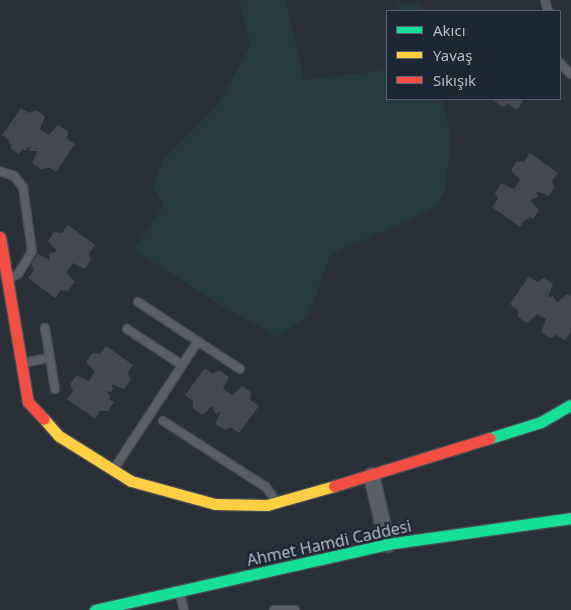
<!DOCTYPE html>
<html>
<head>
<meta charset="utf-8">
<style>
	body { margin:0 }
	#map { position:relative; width:571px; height:610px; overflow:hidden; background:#2a3038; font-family:"Noto Sans",sans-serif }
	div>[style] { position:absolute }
	.green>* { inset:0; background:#273a3e }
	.building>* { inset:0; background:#444950 }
	.roads { filter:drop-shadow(1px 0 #484c53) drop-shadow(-1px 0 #484c53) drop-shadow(0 1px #484c53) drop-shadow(0 -1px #484c53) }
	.lane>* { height:8px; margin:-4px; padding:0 4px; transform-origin:4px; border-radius:4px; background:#5a5e66 }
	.street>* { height:15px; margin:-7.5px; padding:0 7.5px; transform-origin:7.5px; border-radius:7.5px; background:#5a5e66 }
	.fast>* { height:11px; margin:-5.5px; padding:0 5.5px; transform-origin:5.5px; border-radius:5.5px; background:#16e098 }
	.slow>* { height:11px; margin:-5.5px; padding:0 5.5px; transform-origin:5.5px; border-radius:5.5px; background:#ffcf43 }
	.jam>* { height:11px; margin:-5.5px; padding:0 5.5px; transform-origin:5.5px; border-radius:5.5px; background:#f24e42 }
	span { translate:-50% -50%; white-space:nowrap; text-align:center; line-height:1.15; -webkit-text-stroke:4.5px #1d2633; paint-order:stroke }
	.street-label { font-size:16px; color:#b4bcc9 }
	.legend { position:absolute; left:386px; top:10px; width:175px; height:90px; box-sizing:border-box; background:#1d2633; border:1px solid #59626f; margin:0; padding:6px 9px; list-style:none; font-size:15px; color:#b4bcc9 }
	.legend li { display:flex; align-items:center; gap:10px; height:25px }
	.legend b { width:25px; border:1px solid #59626f }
</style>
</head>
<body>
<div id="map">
	<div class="green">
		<div style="clip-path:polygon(239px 0,286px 0,304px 80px,387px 70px,387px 99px,442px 99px,451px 140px,445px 191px,435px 208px,330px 255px,309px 315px,278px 337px,225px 308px,134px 250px,164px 205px,153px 186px,162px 160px,216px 107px,251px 45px)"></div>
		<div style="clip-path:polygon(398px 4px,422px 4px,423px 11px,399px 11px)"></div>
	</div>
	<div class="building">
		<div style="clip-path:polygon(494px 99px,524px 99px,517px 110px,508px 104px,502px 107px,493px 100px)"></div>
		<div style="clip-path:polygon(21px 108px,29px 113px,36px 110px,45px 116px,40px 129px,49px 135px,58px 125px,68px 131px,67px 139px,75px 144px,56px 172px,48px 167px,42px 170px,32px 163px,38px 151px,29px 151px,30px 146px,25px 151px,22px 149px,19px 154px,10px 148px,12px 145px,8px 143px,10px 141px,2px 135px)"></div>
		<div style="clip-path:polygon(530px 153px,558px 173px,552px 181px,555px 187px,549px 196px,536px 191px,538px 197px,530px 200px,539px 210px,533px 219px,530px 217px,528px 220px,526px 219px,520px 227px,492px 207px,498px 199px,495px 193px,501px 183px,514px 189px,520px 180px,511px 170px,517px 161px,524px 162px)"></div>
		<div style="clip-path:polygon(68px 225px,95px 245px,89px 253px,91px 260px,85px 269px,73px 263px,66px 272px,75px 282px,68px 291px,61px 290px,55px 298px,28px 278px,34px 270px,31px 263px,38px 254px,50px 260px,49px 254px,57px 251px,48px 241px,54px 232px,62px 233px)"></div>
		<div style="clip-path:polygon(529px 276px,537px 282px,544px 278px,553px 284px,548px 297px,553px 296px,557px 303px,567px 294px,571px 296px,571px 331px,565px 340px,556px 335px,550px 338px,541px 332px,546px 319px,537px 314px,527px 323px,518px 317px,518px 310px,510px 304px)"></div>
		<div style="clip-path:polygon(106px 346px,133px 365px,128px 373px,131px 380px,124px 389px,112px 384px,113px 389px,111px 392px,106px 391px,111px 396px,109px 399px,114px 402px,108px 411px,100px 411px,95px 419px,67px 399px,73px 391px,70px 384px,77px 375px,89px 381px,95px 372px,86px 362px,93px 353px,100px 354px)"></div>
		<div style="clip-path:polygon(205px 368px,213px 374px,219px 370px,229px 377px,223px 389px,232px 395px,242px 386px,251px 392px,250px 400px,259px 406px,239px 433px,231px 427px,225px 430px,215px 424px,221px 412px,215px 413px,212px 406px,202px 415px,193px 408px,193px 401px,185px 395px)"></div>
	</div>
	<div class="roads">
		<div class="lane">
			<div style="left:545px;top:0;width:11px;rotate:75deg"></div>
			<div style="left:560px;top:63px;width:16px;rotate:45deg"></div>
			<div style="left:0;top:171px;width:15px;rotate:20deg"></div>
			<div style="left:14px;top:176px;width:14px;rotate:51deg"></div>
			<div style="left:23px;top:187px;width:65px;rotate:82deg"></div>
			<div style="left:32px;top:251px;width:26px;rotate:121deg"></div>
			<div style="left:19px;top:273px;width:12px;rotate:149deg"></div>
			<div style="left:138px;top:302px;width:122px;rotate:33.3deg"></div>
			<div style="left:45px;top:328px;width:62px;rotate:80.7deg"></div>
			<div style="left:127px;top:329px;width:66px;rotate:33.2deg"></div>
			<div style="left:23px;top:363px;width:26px;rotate:-11deg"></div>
			<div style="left:163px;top:421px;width:122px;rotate:32.7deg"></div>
			<div style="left:266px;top:487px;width:16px;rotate:55deg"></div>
			<div style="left:114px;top:469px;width:153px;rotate:-56.7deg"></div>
			<div style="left:180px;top:593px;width:17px;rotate:77deg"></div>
			<div style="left:274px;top:610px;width:21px"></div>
		</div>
		<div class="street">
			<div style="left:371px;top:475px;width:71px;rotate:76.9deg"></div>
		</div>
		<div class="fast">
			<div style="left:490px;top:438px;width:53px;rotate:-17.4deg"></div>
			<div style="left:541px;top:422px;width:34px;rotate:-30deg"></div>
			<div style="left:95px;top:610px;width:299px;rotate:-12.7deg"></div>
			<div style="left:387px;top:544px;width:186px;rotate:-8deg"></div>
		</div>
		<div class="slow">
			<div style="left:44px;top:419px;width:23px;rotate:49deg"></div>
			<div style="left:59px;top:436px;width:85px;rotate:32deg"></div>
			<div style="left:131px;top:481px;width:87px;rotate:15.3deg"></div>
			<div style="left:215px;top:504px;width:52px;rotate:1.1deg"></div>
			<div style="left:267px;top:505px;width:70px;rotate:-15.8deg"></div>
		</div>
		<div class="jam">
			<div style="left:0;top:237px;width:167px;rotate:80.4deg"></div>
			<div style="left:28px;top:402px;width:23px;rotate:47deg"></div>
			<div style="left:334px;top:486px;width:163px;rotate:-17.1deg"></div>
		</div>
	</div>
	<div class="street-label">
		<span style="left:329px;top:543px;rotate:-12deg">Ahmet Hamdi Caddesi</span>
	</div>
	<ul class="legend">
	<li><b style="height:6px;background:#16e098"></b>Akıcı</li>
	<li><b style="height:6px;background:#ffcf43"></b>Yavaş</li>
	<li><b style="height:6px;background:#f24e42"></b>Sıkışık</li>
	</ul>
</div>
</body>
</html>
